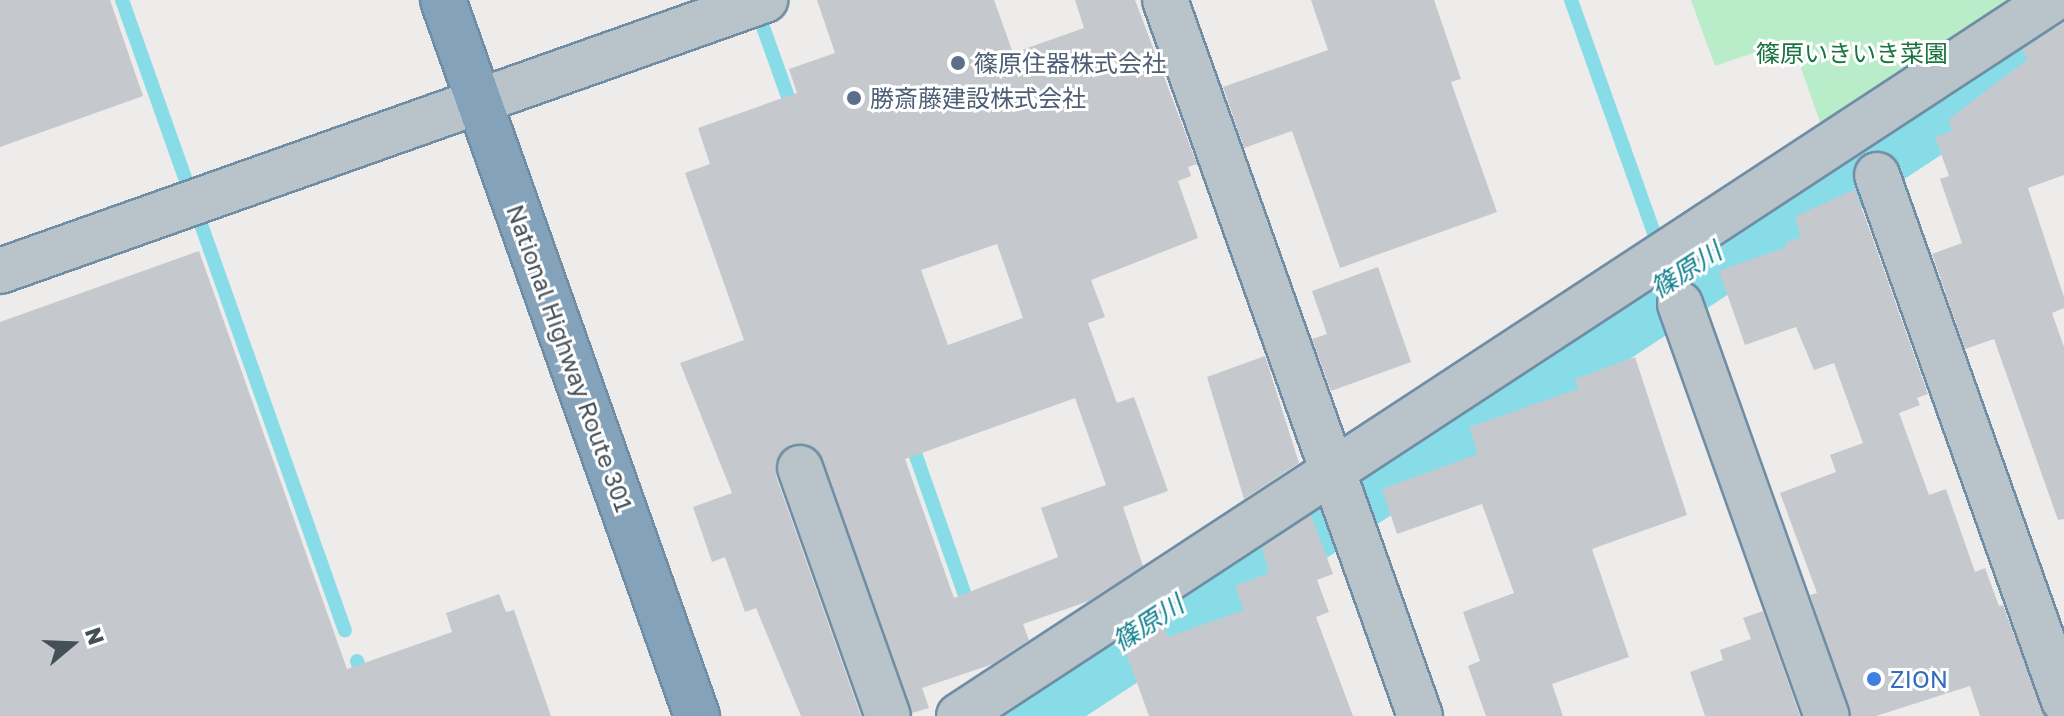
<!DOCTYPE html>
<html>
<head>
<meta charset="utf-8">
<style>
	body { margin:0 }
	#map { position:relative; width:2064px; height:716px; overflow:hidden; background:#eeebeb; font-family:"Golos Text","Noto Sans JP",sans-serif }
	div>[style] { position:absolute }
	.green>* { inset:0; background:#b9ecc8 }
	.stream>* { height:14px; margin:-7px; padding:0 7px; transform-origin:7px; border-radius:7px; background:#87dce7 }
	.river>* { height:88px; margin:-44px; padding:0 44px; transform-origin:44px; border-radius:44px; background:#87dce7 }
	.building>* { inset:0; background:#c5c9ce }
	.roads { filter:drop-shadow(2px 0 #6f8ea5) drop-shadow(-2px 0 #6f8ea5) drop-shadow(0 2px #6f8ea5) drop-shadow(0 -2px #6f8ea5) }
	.minor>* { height:44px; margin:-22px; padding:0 22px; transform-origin:22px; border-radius:22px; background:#b9c4ca }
	.highway>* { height:44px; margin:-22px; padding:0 22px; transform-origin:22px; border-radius:22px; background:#84a2b9 }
	.dots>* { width:22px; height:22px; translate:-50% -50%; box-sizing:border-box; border:4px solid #fff; border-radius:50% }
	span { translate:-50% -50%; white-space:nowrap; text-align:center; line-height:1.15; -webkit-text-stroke:6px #fff; paint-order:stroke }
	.park-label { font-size:24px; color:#19743f }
	.service-label { font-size:24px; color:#4e5e75 }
	.left { translate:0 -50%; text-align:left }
	.street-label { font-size:24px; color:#445057 }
	.shop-label { font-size:24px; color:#366cbe }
	.water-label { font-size:26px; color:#118190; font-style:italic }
	.north { position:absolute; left:32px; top:604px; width:80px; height:80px; -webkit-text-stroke:6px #fff; paint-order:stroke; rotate:71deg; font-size:22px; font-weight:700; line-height:32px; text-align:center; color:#445057 }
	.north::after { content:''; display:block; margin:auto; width:28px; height:36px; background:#445057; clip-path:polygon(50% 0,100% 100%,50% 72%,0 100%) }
</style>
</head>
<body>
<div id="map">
	<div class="green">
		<div style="clip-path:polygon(1691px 0,2032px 0,1825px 136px,1791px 40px,1715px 66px)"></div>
	</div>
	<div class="stream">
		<div style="left:122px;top:0;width:189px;rotate:70.5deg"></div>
		<div style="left:1571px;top:0;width:256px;rotate:70.4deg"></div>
		<div style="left:762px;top:24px;width:96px;rotate:70.4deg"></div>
		<div style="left:202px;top:227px;width:428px;rotate:70.5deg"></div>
		<div style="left:910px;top:439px;width:183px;rotate:70.6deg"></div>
		<div style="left:357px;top:661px;width:58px;rotate:70.9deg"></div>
	</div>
	<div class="river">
		<div style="left:1354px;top:487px;width:794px;rotate:-33.23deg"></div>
		<div style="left:1006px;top:716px;width:386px;rotate:-33.3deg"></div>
	</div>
	<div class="building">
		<div style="clip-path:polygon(0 0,110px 0,143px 96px,0 147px)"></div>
		<div style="clip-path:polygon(evenodd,817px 0,994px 0,1013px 53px,1084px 28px,1075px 0,1135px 0,1197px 164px,1188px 167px,1191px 176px,1178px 181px,1198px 238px,1091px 280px,1105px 317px,1088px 323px,1117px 403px,1134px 397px,1168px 491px,1123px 507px,1143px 566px,1089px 601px,1023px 624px,1029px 640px,993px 664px,922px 688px,929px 708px,912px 713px,817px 450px,791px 445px,776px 463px,776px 476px,861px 716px,801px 716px,756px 608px,745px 612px,725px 557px,712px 562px,693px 507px,732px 493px,680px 363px,744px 340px,685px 173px,710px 164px,698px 128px,797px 93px,789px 69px,835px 53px,817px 0,997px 244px,1023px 318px,948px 345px,921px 270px,997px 244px,817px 0,1075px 398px,1106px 485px,1041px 508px,1058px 557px,954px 598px,905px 459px,1075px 398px)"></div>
		<div style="clip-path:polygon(1311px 0,1434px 0,1461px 79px,1451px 82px,1497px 212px,1340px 268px,1292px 131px,1244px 148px,1223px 87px,1328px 50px)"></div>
		<div style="clip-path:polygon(2064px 22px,2064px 175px,2028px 188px,2064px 297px,2064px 308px,2052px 313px,2064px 347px,2064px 519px,2058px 520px,1994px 339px,1965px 349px,1932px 254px,1962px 243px,1940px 179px,1949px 176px,1935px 137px,1952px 131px,1948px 120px,2028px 59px,2022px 50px)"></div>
		<div style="clip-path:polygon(1855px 189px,1928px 394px,1917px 398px,1920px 405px,1899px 413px,1929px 495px,1946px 489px,1975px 572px,1985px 568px,1999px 606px,2003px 605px,2045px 716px,1980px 716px,1970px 686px,1876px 716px,1851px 716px,1810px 595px,1817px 593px,1780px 493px,1836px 472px,1830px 455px,1863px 443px,1834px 363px,1814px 370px,1796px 327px,1745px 345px,1719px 271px,1786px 247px,1785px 243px,1801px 237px,1795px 217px)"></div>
		<div style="clip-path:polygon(199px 251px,347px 669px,452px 632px,446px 613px,499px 594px,506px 612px,514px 610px,551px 716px,0 716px,0 322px)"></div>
		<div style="clip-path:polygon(1378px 267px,1411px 362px,1331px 391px,1312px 339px,1327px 334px,1312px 291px)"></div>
		<div style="clip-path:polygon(1265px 356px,1299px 463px,1244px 499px,1207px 377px)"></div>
		<div style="clip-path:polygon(1635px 357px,1687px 515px,1592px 549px,1629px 657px,1552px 684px,1563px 716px,1486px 716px,1468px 666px,1480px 661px,1463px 612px,1514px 593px,1482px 504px,1397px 534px,1382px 489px,1478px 454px,1469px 427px,1578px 389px,1575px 379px)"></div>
		<div style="clip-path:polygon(1311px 515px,1333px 574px,1317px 580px,1329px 612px,1316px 617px,1353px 716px,1149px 716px,1121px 639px,1160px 614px,1168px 637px,1244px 610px,1235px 586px,1269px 573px,1262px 547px)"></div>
		<div style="clip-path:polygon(1763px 611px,1800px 716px,1705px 716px,1690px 672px,1723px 660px,1720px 650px,1751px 639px,1743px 618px)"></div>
	</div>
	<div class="roads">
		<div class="minor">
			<div style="left:1165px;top:0;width:760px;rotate:70.4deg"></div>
			<div style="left:1877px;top:175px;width:558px;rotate:70.43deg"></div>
			<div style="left:0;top:271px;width:812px;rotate:-19.51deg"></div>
			<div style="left:1680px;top:304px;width:437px;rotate:70.4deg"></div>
			<div style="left:800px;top:468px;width:263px;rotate:70.5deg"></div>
			<div style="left:959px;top:716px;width:1307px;rotate:-33.23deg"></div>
		</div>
		<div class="highway">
			<div style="left:443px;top:0;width:760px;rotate:70.47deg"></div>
		</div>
	</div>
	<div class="dots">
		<div style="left:958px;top:63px;background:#5c6f8a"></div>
		<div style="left:854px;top:98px;background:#5c6f8a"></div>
		<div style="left:1874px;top:679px;background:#3f7fe0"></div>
	</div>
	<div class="park-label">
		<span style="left:1852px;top:53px">篠原いきいき菜園</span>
	</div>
	<div class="service-label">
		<span class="left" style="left:974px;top:63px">篠原住器株式会社</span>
		<span class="left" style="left:870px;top:98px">勝斎藤建設株式会社</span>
	</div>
	<div class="street-label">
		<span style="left:570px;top:358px;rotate:70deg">National Highway Route 301</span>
	</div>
	<div class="shop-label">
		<span class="left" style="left:1890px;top:679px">ZION</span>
	</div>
	<div class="water-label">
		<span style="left:1686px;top:270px;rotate:-33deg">篠原川</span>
		<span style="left:1148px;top:623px;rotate:-33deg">篠原川</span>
	</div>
	<div class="north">N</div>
</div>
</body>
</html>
